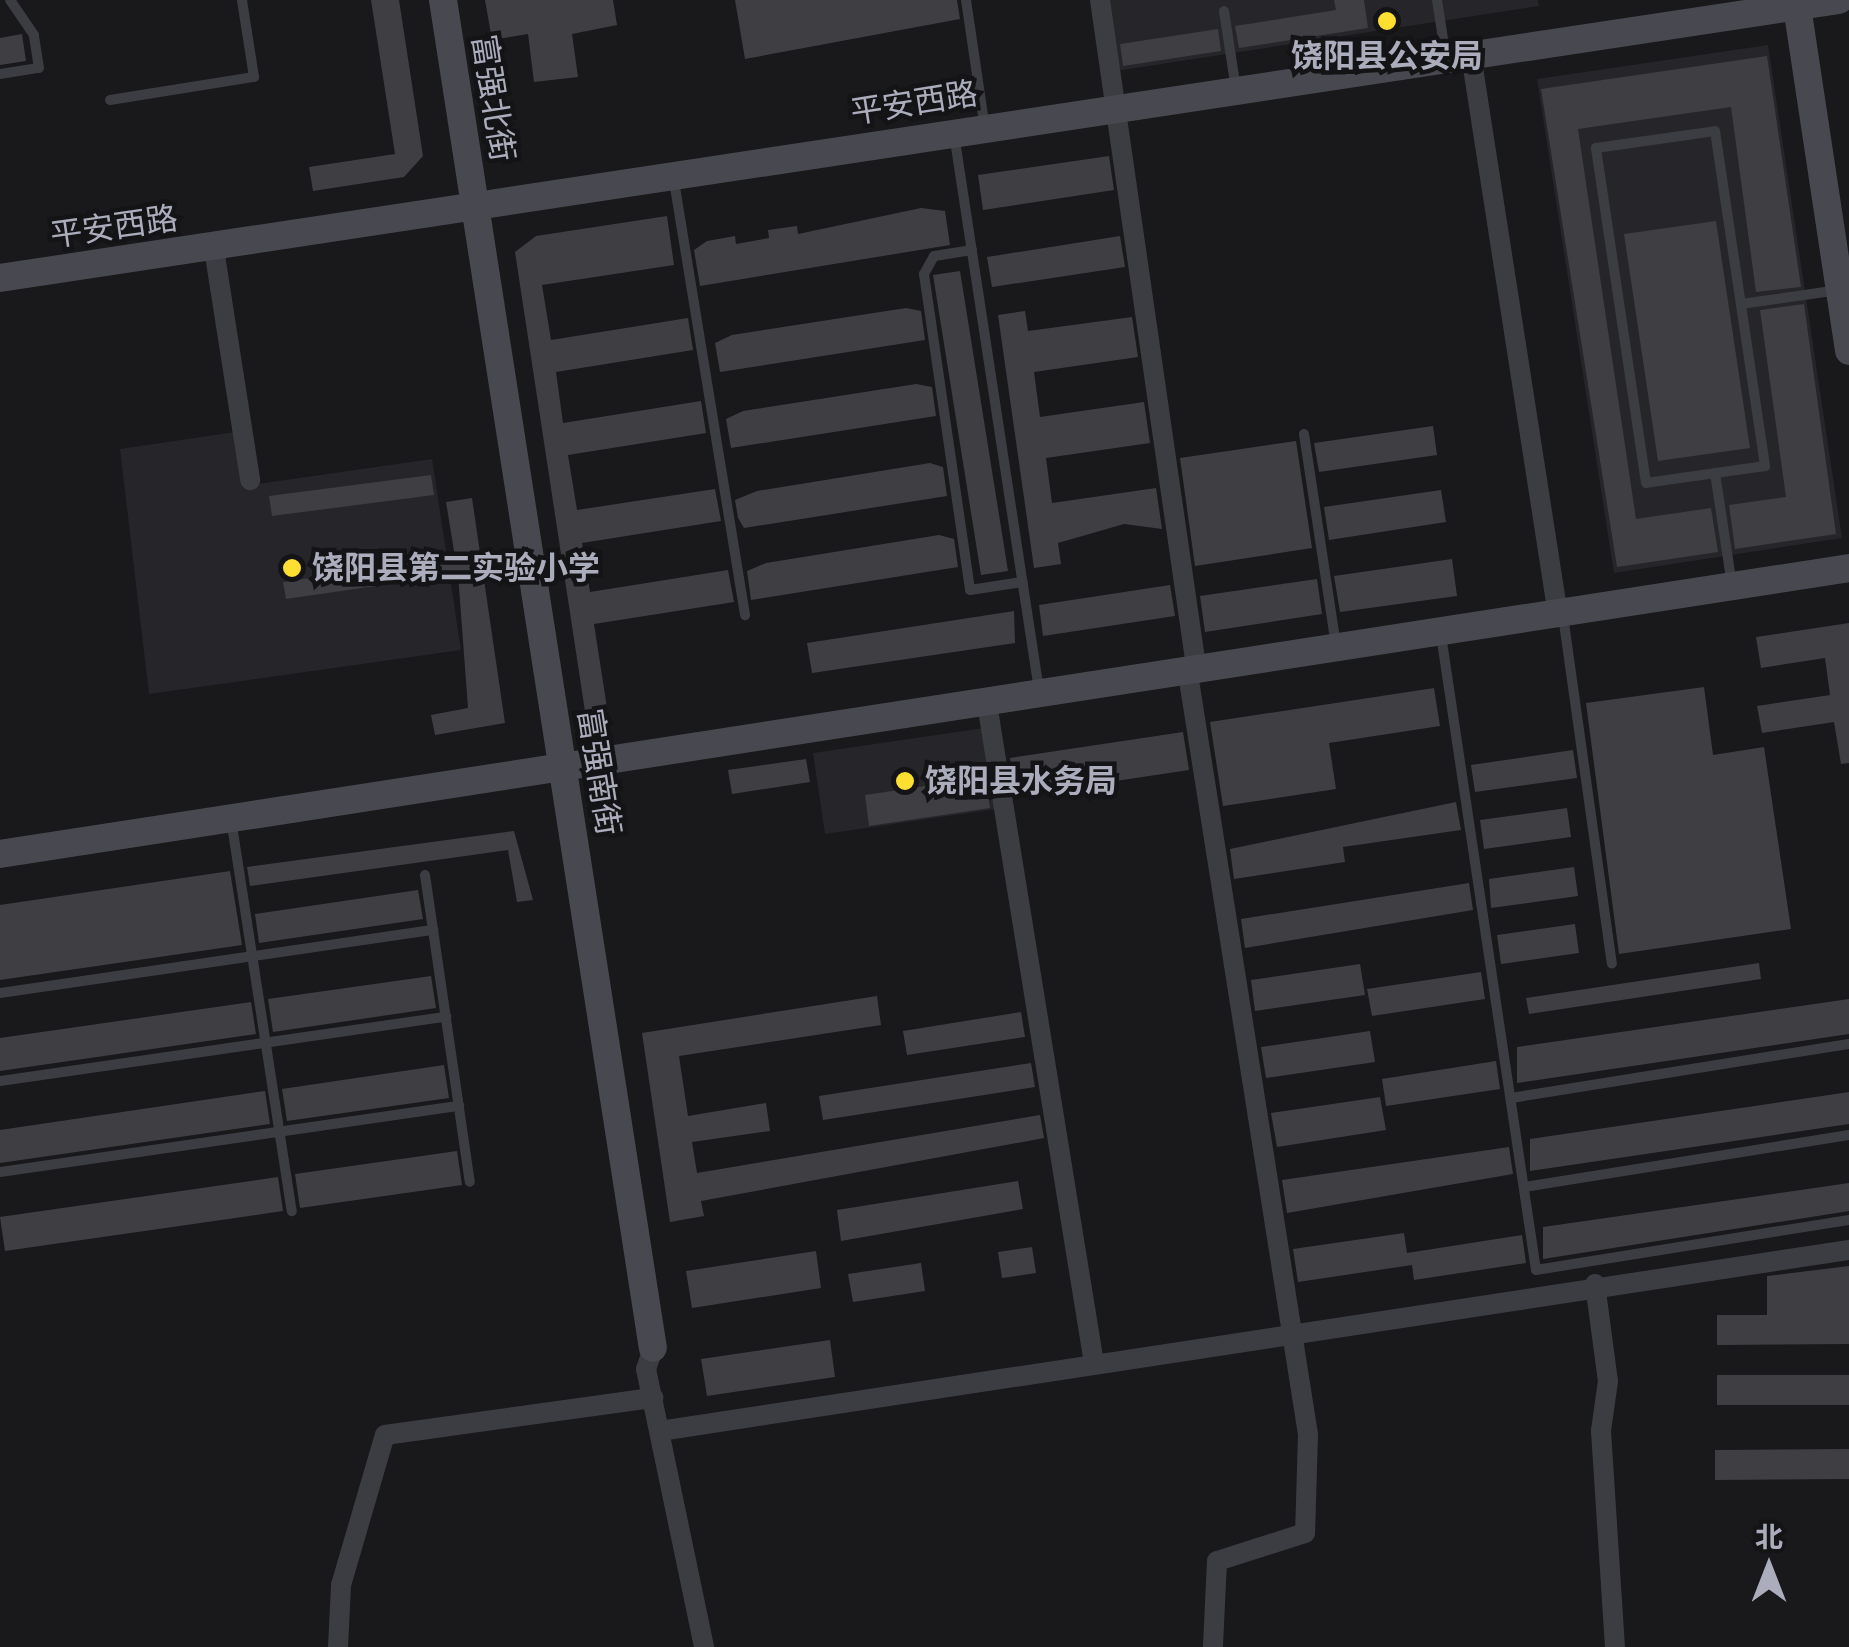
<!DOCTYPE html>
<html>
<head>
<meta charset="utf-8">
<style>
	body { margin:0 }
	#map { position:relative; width:1849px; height:1647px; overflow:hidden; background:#19191b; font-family:Inter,"Noto Sans SC",sans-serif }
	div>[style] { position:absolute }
	.built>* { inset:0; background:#262529 }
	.building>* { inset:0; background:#3f3e43 }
	.lane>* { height:10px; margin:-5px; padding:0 5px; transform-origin:5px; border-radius:5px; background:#3c3c43 }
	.street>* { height:20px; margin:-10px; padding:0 10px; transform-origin:10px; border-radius:10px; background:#3c3c43 }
	.secondary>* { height:28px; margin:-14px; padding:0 14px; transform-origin:14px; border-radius:14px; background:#484851 }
	.dots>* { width:28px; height:28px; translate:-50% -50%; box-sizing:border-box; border:5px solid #141416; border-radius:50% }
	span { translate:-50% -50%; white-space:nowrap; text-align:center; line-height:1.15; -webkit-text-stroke:9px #141416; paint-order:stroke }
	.poi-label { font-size:32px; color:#abadbc; font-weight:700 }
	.left { translate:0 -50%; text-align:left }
	.street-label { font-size:32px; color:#abadbc }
	.north { position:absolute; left:1719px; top:1517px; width:100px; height:100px; -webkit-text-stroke:8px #141416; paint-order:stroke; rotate:0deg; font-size:28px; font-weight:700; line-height:40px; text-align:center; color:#abadbc }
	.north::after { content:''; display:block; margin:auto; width:35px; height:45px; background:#abadbc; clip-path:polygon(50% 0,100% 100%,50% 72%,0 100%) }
</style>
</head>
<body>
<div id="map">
	<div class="built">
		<div style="clip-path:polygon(1106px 0,1538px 0,1539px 6px,1116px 71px)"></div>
		<div style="clip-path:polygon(1768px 45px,1842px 538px,1614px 573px,1537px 79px)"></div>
		<div style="clip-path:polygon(235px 432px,243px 486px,432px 459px,461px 650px,149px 694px,120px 449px)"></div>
		<div style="clip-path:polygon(984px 728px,996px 809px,825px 834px,813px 753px)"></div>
	</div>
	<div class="building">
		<div style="clip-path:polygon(371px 0,399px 0,423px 156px,404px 177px,313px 191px,309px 167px,395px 154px)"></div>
		<div style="clip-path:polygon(485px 0,613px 0,617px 25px,572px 34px,578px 77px,534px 82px,528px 34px,492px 40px)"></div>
		<div style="clip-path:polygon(735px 0,957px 0,960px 19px,745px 59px)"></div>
		<div style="clip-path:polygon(1334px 0,1364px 0,1368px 28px,1239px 48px,1235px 26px,1336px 10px)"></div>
		<div style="clip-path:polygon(1218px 29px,1221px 51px,1123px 66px,1120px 44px)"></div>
		<div style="clip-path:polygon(22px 34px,26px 61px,0 65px,0 38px)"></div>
		<div style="clip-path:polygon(1767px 56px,1801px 287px,1756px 292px,1731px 107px,1578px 129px,1636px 519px,1711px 508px,1718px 552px,1617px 567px,1541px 89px)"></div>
		<div style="clip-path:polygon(1109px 156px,1114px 190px,983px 210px,978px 175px)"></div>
		<div style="clip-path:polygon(921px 208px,945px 211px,950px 245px,700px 286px,694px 250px,707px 241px,735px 236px,736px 244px,769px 238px,768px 230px,797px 226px,798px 234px)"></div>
		<div style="clip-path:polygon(667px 216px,674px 265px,542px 285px,551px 340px,688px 318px,693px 350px,556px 372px,563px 423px,701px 401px,706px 433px,568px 455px,577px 510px,715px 489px,721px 521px,582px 543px,590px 592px,728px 570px,734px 602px,594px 624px,610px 727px,588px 731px,515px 252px,536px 236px)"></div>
		<div style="clip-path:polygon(1716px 221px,1750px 448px,1658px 461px,1624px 234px)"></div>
		<div style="clip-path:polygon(1120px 236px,1125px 267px,992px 287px,987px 257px)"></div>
		<div style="clip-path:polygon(960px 271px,1008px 571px,981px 575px,933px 275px)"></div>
		<div style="clip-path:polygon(1804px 304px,1836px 534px,1735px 549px,1729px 505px,1786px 497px,1760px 310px)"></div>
		<div style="clip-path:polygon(906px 308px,921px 311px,925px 340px,720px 372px,715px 343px,732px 335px)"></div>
		<div style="clip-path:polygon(1025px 311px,1028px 331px,1132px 317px,1138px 357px,1034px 372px,1040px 417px,1144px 402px,1150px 443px,1046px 458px,1052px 503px,1156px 488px,1162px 529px,1124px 524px,1058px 543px,1061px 564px,1034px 568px,998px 315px)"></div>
		<div style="clip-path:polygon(916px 384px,932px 387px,936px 416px,731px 448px,726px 419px,743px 411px)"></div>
		<div style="clip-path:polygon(1433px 426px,1437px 455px,1319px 472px,1314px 443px)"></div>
		<div style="clip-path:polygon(1296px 441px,1312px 548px,1195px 566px,1180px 458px)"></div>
		<div style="clip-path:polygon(930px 463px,943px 467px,947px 496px,744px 528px,738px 518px,735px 500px,757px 491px)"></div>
		<div style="clip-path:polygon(431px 475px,434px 495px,272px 516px,269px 496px)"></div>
		<div style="clip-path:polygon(1441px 490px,1446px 522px,1329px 540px,1324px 507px)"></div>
		<div style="clip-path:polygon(472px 498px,505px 723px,435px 735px,431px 715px,468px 708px,458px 574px,286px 599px,283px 582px,455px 557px,446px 502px)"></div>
		<div style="clip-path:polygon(939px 535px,954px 539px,958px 567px,751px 600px,747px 571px,766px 563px)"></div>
		<div style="clip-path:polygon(1452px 559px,1457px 596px,1340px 612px,1334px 576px)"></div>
		<div style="clip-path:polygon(1317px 579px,1322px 614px,1205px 632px,1200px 596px)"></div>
		<div style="clip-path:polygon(1170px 585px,1175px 616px,1043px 636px,1039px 605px)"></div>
		<div style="clip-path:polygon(1014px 611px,1015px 643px,812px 673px,807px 643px)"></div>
		<div style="clip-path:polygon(1849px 623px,1849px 763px,1841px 764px,1834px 722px,1762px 733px,1757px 706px,1830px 695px,1825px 658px,1761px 668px,1756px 637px)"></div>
		<div style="clip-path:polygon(1704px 687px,1713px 755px,1764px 747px,1791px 929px,1619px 954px,1586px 703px)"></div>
		<div style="clip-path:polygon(1434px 688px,1440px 726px,1329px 743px,1336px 789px,1223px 806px,1210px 722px)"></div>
		<div style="clip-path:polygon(1183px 732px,1189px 770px,1016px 796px,1010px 758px)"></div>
		<div style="clip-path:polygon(1573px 750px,1577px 778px,1475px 792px,1471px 765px)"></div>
		<div style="clip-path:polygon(806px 759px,810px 782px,732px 794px,728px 770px)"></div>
		<div style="clip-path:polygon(985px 777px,990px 808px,869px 826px,865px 795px)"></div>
		<div style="clip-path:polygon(1456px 802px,1461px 830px,1343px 847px,1345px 862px,1234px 879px,1230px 849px)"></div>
		<div style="clip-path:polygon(1567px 808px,1571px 837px,1484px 849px,1480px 820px)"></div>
		<div style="clip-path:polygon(514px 831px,533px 900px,517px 902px,508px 850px,250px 886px,247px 867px)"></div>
		<div style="clip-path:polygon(1574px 867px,1578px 896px,1491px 908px,1489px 879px)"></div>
		<div style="clip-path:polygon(230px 871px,242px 945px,0 980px,0 905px)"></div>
		<div style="clip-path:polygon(1469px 883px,1473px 910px,1245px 948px,1241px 919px)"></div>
		<div style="clip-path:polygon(418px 890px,423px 919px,259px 943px,255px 914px)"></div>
		<div style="clip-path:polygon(1575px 924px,1579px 953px,1501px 964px,1497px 935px)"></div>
		<div style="clip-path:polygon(1759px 963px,1761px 979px,1529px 1014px,1526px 998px)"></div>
		<div style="clip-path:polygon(1360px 964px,1365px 995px,1255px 1011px,1251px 980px)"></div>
		<div style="clip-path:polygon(1481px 972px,1485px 999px,1372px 1016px,1367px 989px)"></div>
		<div style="clip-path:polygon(431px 976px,436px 1008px,273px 1032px,268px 999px)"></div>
		<div style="clip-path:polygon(877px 996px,881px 1025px,679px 1056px,688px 1116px,766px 1103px,770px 1131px,692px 1142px,697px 1173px,1040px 1115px,1044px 1138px,701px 1201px,704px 1216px,670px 1222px,642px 1033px)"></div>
		<div style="clip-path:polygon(1849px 999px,1849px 1034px,1517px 1083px,1517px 1047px)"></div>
		<div style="clip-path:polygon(251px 1002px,256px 1034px,0 1071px,0 1038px)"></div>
		<div style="clip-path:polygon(1021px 1012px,1025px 1037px,907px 1055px,903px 1031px)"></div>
		<div style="clip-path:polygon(1370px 1031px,1375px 1062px,1266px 1078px,1261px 1047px)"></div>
		<div style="clip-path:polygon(1496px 1061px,1500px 1089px,1386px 1106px,1382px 1079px)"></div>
		<div style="clip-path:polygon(1031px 1063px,1035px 1087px,823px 1120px,819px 1096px)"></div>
		<div style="clip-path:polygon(444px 1065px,449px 1098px,287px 1121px,282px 1089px)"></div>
		<div style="clip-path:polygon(265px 1091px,270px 1124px,0 1163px,0 1130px)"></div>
		<div style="clip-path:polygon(1849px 1092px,1849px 1124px,1530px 1171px,1530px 1139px)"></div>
		<div style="clip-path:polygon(1380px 1097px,1386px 1130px,1277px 1147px,1271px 1113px)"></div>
		<div style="clip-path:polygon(1509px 1147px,1513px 1174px,1287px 1213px,1282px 1180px)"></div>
		<div style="clip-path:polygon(457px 1151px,462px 1185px,300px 1208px,295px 1174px)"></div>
		<div style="clip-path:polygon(278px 1177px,283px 1211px,5px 1251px,0 1217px)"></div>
		<div style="clip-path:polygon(1018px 1181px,1023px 1209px,841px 1241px,837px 1210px)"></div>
		<div style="clip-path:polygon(1849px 1183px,1849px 1211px,1543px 1259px,1543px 1227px)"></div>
		<div style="clip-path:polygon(1404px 1233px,1407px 1253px,1522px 1235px,1526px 1263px,1414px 1280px,1412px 1265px,1298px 1282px,1293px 1249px)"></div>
		<div style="clip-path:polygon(1032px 1247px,1036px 1273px,1002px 1278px,998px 1252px)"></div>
		<div style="clip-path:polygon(816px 1251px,821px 1288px,692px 1308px,686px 1271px)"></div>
		<div style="clip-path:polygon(921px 1263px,925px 1291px,853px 1302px,848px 1274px)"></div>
		<div style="clip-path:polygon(1849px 1266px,1849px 1344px,1717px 1345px,1717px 1315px,1767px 1315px,1767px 1276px)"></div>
		<div style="clip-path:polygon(830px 1340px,835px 1377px,707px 1396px,701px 1359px)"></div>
		<div style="clip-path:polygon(1717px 1375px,1849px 1375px,1849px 1405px,1717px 1405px)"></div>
		<div style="clip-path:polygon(1849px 1449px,1849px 1479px,1715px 1480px,1715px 1450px)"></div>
	</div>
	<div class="lane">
		<div style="left:966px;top:0;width:129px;rotate:81.6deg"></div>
		<div style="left:1437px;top:0;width:59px;rotate:81.2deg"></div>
		<div style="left:1224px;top:11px;width:79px;rotate:81.3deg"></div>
		<div style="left:0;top:74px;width:39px;rotate:-9deg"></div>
		<div style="left:39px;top:68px;width:33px;rotate:-99deg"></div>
		<div style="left:34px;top:35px;width:42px;rotate:-124.4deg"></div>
		<div style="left:110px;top:100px;width:146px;rotate:-9.1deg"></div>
		<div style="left:254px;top:77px;width:78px;rotate:-98.9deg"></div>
		<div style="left:1715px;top:131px;width:339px;rotate:81.5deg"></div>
		<div style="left:1765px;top:466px;width:120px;rotate:171.9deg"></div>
		<div style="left:1646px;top:483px;width:339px;rotate:-98.5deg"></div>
		<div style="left:1596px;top:148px;width:120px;rotate:-8.1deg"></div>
		<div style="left:954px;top:134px;width:562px;rotate:81.31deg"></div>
		<div style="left:674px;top:181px;width:440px;rotate:80.7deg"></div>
		<div style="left:972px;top:250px;width:38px;rotate:171deg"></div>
		<div style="left:934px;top:256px;width:21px;rotate:119deg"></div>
		<div style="left:924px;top:274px;width:319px;rotate:81.7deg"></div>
		<div style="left:970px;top:590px;width:53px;rotate:-8.7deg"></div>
		<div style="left:1741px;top:304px;width:99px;rotate:-8.1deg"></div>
		<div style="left:1304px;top:434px;width:214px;rotate:81.4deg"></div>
		<div style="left:1715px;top:473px;width:114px;rotate:81.4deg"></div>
		<div style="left:1563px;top:616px;width:351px;rotate:82deg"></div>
		<div style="left:1441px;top:635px;width:642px;rotate:81.49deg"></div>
		<div style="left:1536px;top:1270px;width:317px;rotate:-9.1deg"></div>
		<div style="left:231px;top:819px;width:397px;rotate:81.2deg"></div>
		<div style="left:425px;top:875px;width:310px;rotate:81.7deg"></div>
		<div style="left:0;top:993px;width:438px;rotate:-8.3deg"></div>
		<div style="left:0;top:1081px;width:451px;rotate:-8.2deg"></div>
		<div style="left:1511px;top:1098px;width:342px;rotate:-9.1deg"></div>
		<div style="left:0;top:1172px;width:464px;rotate:-8.2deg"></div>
		<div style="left:1524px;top:1187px;width:329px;rotate:-9.1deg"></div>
	</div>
	<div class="street">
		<div style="left:1100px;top:0;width:680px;rotate:81.8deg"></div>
		<div style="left:1471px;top:55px;width:567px;rotate:81.17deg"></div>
		<div style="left:214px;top:249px;width:234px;rotate:81.1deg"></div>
		<div style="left:1188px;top:674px;width:769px;rotate:81.03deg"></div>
		<div style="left:1308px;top:1434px;width:99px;rotate:91.7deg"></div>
		<div style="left:1305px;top:1533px;width:92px;rotate:162.3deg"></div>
		<div style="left:1217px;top:1561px;width:86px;rotate:92.7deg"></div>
		<div style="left:987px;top:704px;width:668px;rotate:80.78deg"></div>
		<div style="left:1595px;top:1284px;width:98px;rotate:82.4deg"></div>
		<div style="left:1608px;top:1381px;width:50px;rotate:98deg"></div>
		<div style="left:1601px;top:1431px;width:216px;rotate:86.3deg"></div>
		<div style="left:653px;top:1348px;width:22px;rotate:108deg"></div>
		<div style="left:646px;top:1369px;width:284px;rotate:78.2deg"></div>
		<div style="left:660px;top:1431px;width:1203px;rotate:-8.66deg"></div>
		<div style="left:338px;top:1647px;width:62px;rotate:-87.2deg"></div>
		<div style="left:341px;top:1585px;width:156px;rotate:-73.7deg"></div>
		<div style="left:385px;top:1435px;width:271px;rotate:-7.9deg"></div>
	</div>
	<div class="secondary">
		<div style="left:443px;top:0;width:1364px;rotate:81.15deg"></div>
		<div style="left:1796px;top:0;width:355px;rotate:81.4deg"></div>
		<div style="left:0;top:278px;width:1860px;rotate:-8.6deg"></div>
		<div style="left:0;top:854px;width:1871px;rotate:-8.79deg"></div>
	</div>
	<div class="dots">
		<div style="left:1387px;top:21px;background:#fcdf30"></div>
		<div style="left:292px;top:568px;background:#fcdf30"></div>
		<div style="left:905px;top:781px;background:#fcdf30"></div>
	</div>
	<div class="poi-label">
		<span style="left:1387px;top:56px">饶阳县公安局</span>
		<span class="left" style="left:312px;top:568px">饶阳县第二实验小学</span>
		<span class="left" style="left:925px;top:781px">饶阳县水务局</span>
	</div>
	<div class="street-label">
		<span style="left:493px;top:98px;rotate:81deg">富强北街</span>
		<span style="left:914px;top:103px;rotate:-9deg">平安西路</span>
		<span style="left:114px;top:227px;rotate:-8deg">平安西路</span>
		<span style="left:599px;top:772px;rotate:81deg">富强南街</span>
	</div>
	<div class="north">北</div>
</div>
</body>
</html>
